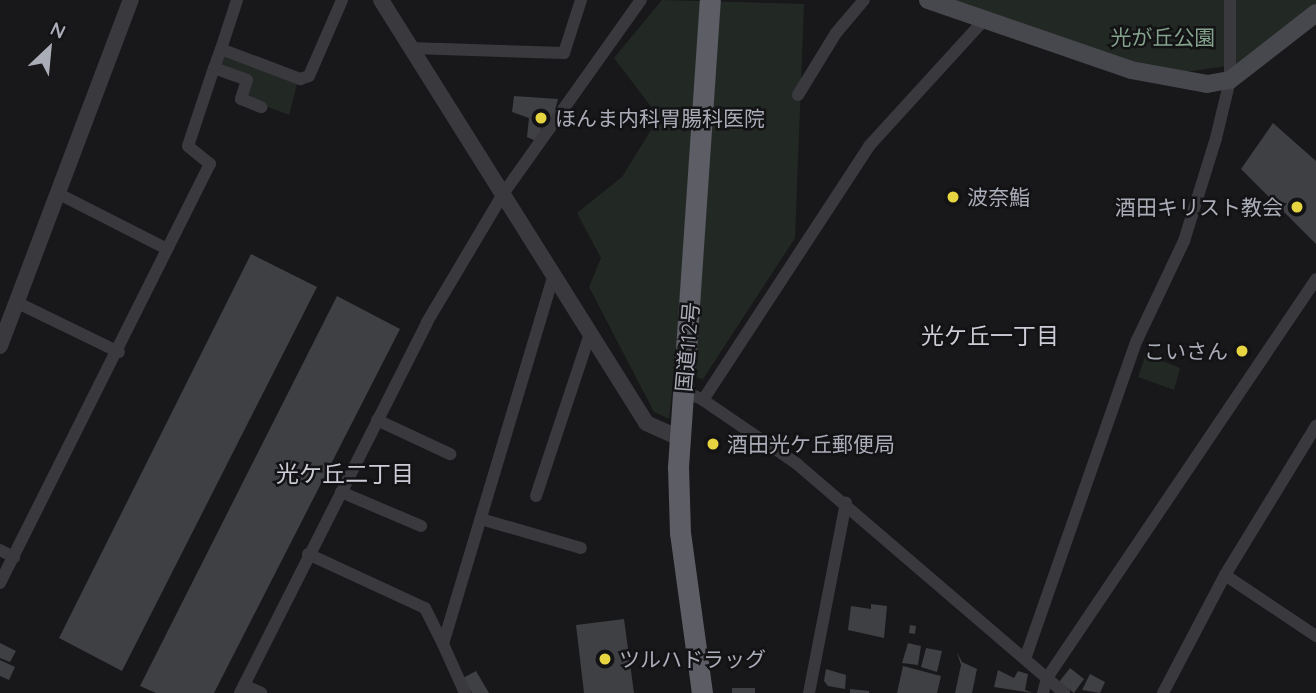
<!DOCTYPE html>
<html>
<head>
<meta charset="utf-8">
<style>
	body { margin:0 }
	#map { position:relative; width:1316px; height:693px; overflow:hidden; background:#181719; font-family:Quicksand,"Noto Sans JP",sans-serif }
	div>[style] { position:absolute }
	.green>* { inset:0; background:#222924 }
	.building>* { inset:0; background:#3f4043 }
	.minor>* { height:12px; margin:-6px; padding:0 6px; transform-origin:6px; border-radius:6px; background:#39393e }
	.tertiary>* { height:16px; margin:-8px; padding:0 8px; transform-origin:8px; border-radius:8px; background:#39393e }
	.secondary>* { height:18px; margin:-9px; padding:0 9px; transform-origin:9px; border-radius:9px; background:#47474e }
	.trunk>* { height:21px; margin:-10.5px; padding:0 10.5px; transform-origin:10.5px; border-radius:10.5px; background:#5d5d66 }
	.dots>* { width:19px; height:19px; translate:-50% -50%; box-sizing:border-box; border:4px solid #131214; border-radius:50% }
	span { translate:-50% -50%; white-space:nowrap; text-align:center; line-height:1.15; -webkit-text-stroke:5px #131214; paint-order:stroke }
	.park-label { font-size:21px; color:#83a28c }
	.poi-label { font-size:21px; color:#aaacb8 }
	.left { translate:0 -50%; text-align:left }
	.right { translate:-100% -50%; text-align:right }
	.street-label { font-size:21px; color:#aaacb8 }
	.neighbourhood-label { font-size:23px; color:#cbccd5 }
	.north { position:absolute; left:14px; top:14px; width:70px; height:70px; -webkit-text-stroke:5px #131214; paint-order:stroke; rotate:26deg; font-size:19px; font-weight:700; line-height:28px; text-align:center; color:#aaacb8 }
	.north::after { content:''; display:block; margin:auto; width:24px; height:32px; background:#aaacb8; clip-path:polygon(50% 0,100% 100%,50% 72%,0 100%) }
</style>
</head>
<body>
<div id="map">
	<div class="green">
		<div style="clip-path:polygon(662px 0,804px 4px,795px 238px,703px 379px,674px 373px,669px 419px,654px 412px,589px 287px,601px 258px,577px 213px,622px 177px,659px 117px,614px 58px)"></div>
		<div style="clip-path:polygon(945px 0,1316px 0,1316px 19px,1253px 62px,1166px 75px)"></div>
		<div style="clip-path:polygon(222px 52px,298px 80px,289px 115px,244px 98px,248px 78px,217px 67px)"></div>
		<div style="clip-path:polygon(1146px 354px,1180px 368px,1174px 390px,1138px 377px)"></div>
	</div>
	<div class="building">
		<div style="clip-path:polygon(514px 96px,558px 99px,552px 121px,546px 119px,536px 141px,527px 137px,529px 118px,512px 112px)"></div>
		<div style="clip-path:polygon(1273px 123px,1316px 161px,1316px 244px,1241px 169px)"></div>
		<div style="clip-path:polygon(251px 254px,317px 287px,122px 671px,59px 638px)"></div>
		<div style="clip-path:polygon(337px 296px,400px 329px,214px 693px,156px 693px,140px 686px)"></div>
		<div style="clip-path:polygon(871px 604px,887px 606px,884px 638px,848px 630px,851px 606px,871px 609px)"></div>
		<div style="clip-path:polygon(624px 619px,634px 693px,584px 693px,576px 625px)"></div>
		<div style="clip-path:polygon(910px 625px,916px 626px,915px 634px,909px 633px)"></div>
		<div style="clip-path:polygon(0 643px,16px 651px,10px 662px,0 658px)"></div>
		<div style="clip-path:polygon(908px 643px,921px 646px,918px 665px,902px 663px)"></div>
		<div style="clip-path:polygon(926px 648px,942px 651px,937px 672px,921px 667px)"></div>
		<div style="clip-path:polygon(957px 652px,962px 662px,977px 669px,972px 693px,955px 693px,961px 665px)"></div>
		<div style="clip-path:polygon(0 660px,15px 667px,9px 680px,0 676px)"></div>
		<div style="clip-path:polygon(903px 666px,941px 676px,937px 693px,897px 693px)"></div>
		<div style="clip-path:polygon(1070px 668px,1084px 679px,1074px 693px,1059px 682px)"></div>
		<div style="clip-path:polygon(826px 669px,846px 675px,845px 689px,828px 686px,824px 681px)"></div>
		<div style="clip-path:polygon(998px 670px,1014px 678px,1018px 671px,1028px 674px,1025px 690px,1033px 693px,994px 687px)"></div>
		<div style="clip-path:polygon(476px 671px,489px 693px,472px 693px,463px 678px)"></div>
		<div style="clip-path:polygon(1090px 674px,1105px 682px,1100px 693px,1082px 690px)"></div>
		<div style="clip-path:polygon(732px 688px,755px 688px,755px 693px,732px 693px)"></div>
		<div style="clip-path:polygon(850px 689px,869px 691px,869px 693px,850px 693px)"></div>
	</div>
	<div class="minor">
		<div style="left:411px;top:48px;width:153px;rotate:1.9deg"></div>
		<div style="left:564px;top:53px;width:56px;rotate:-72.2deg"></div>
		<div style="left:221px;top:49px;width:52px;rotate:-71.9deg"></div>
		<div style="left:214px;top:68px;width:20px;rotate:-70deg"></div>
		<div style="left:221px;top:49px;width:85px;rotate:20.8deg"></div>
		<div style="left:300px;top:79px;width:9px;rotate:-18deg"></div>
		<div style="left:309px;top:76px;width:83px;rotate:-66.5deg"></div>
		<div style="left:798px;top:95px;width:73px;rotate:-58.5deg"></div>
		<div style="left:836px;top:33px;width:43px;rotate:-49.7deg"></div>
		<div style="left:59px;top:194px;width:121px;rotate:27deg"></div>
		<div style="left:20px;top:304px;width:110px;rotate:25.9deg"></div>
		<div style="left:684px;top:391px;width:21px;rotate:25deg"></div>
		<div style="left:703px;top:400px;width:303px;rotate:-56.8deg"></div>
		<div style="left:869px;top:146px;width:171px;rotate:-47.6deg"></div>
		<div style="left:703px;top:400px;width:114px;rotate:34.2deg"></div>
		<div style="left:797px;top:464px;width:352px;rotate:40.6deg"></div>
		<div style="left:377px;top:420px;width:81px;rotate:25deg"></div>
		<div style="left:341px;top:492px;width:87px;rotate:23deg"></div>
		<div style="left:536px;top:496px;width:171px;rotate:-71.6deg"></div>
		<div style="left:481px;top:519px;width:104px;rotate:16.2deg"></div>
		<div style="left:0;top:550px;width:16px;rotate:27deg"></div>
		<div style="left:308px;top:554px;width:129px;rotate:24.8deg"></div>
		<div style="left:425px;top:608px;width:40px;rotate:63.4deg"></div>
		<div style="left:1225px;top:575px;width:110px;rotate:33.8deg"></div>
		<div style="left:0;top:583px;width:469px;rotate:-63.4deg"></div>
		<div style="left:210px;top:164px;width:28px;rotate:-141deg"></div>
		<div style="left:188px;top:146px;width:82px;rotate:-71.6deg"></div>
		<div style="left:214px;top:68px;width:35px;rotate:20deg"></div>
		<div style="left:247px;top:80px;width:20px;rotate:108deg"></div>
		<div style="left:241px;top:99px;width:22px;rotate:22deg"></div>
		<div style="left:1025px;top:659px;width:338px;rotate:-70.7deg"></div>
		<div style="left:1137px;top:340px;width:110px;rotate:-64.6deg"></div>
		<div style="left:1184px;top:241px;width:108px;rotate:-72.7deg"></div>
		<div style="left:1216px;top:138px;width:60px;rotate:-76.4deg"></div>
		<div style="left:1230px;top:80px;width:80px;rotate:-90deg"></div>
		<div style="left:244px;top:685px;width:19px;rotate:25deg"></div>
		<div style="left:240px;top:693px;width:415px;rotate:-63.2deg"></div>
		<div style="left:427px;top:322px;width:149px;rotate:-59.3deg"></div>
		<div style="left:503px;top:194px;width:238px;rotate:-54.6deg"></div>
		<div style="left:465px;top:693px;width:54px;rotate:-114.2deg"></div>
		<div style="left:443px;top:644px;width:382px;rotate:-73.3deg"></div>
		<div style="left:809px;top:693px;width:194px;rotate:-79deg"></div>
		<div style="left:1043px;top:693px;width:16px;rotate:-75deg"></div>
		<div style="left:1047px;top:678px;width:481px;rotate:-56deg"></div>
		<div style="left:1163px;top:693px;width:133px;rotate:-62.3deg"></div>
		<div style="left:1225px;top:575px;width:175px;rotate:-58.6deg"></div>
	</div>
	<div class="tertiary">
		<div style="left:381px;top:0;width:499px;rotate:57.9deg"></div>
		<div style="left:646px;top:423px;width:36px;rotate:24deg"></div>
		<div style="left:0;top:346px;width:370px;rotate:-69.3deg"></div>
	</div>
	<div class="secondary">
		<div style="left:928px;top:0;width:215px;rotate:19deg"></div>
		<div style="left:1131px;top:70px;width:77px;rotate:10.4deg"></div>
		<div style="left:1207px;top:84px;width:23px;rotate:-10deg"></div>
		<div style="left:1230px;top:80px;width:109px;rotate:-37.9deg"></div>
	</div>
	<div class="trunk">
		<div style="left:702px;top:693px;width:162px;rotate:-97.8deg"></div>
		<div style="left:680px;top:533px;width:66px;rotate:-91.7deg"></div>
		<div style="left:678px;top:467px;width:468px;rotate:-86.1deg"></div>
	</div>
	<div class="dots">
		<div style="left:541px;top:118px;background:#e7d441"></div>
		<div style="left:953px;top:197px;background:#e7d441"></div>
		<div style="left:1297px;top:207px;background:#e7d441"></div>
		<div style="left:1242px;top:351px;background:#e7d441"></div>
		<div style="left:713px;top:444px;background:#e7d441"></div>
		<div style="left:605px;top:659px;background:#e7d441"></div>
	</div>
	<div class="park-label">
		<span style="left:1163px;top:37px">光が丘公園</span>
	</div>
	<div class="poi-label">
		<span class="left" style="left:555px;top:118px">ほんま内科胃腸科医院</span>
		<span class="left" style="left:967px;top:197px">波奈鮨</span>
		<span class="right" style="left:1283px;top:207px">酒田キリスト教会</span>
		<span class="right" style="left:1228px;top:351px">こいさん</span>
		<span class="left" style="left:727px;top:444px">酒田光ケ丘郵便局</span>
		<span class="left" style="left:619px;top:659px">ツルハドラッグ</span>
	</div>
	<div class="street-label">
		<span style="left:687px;top:347px;rotate:-85deg">国道112号</span>
	</div>
	<div class="neighbourhood-label">
		<span style="left:990px;top:336px">光ケ丘一丁目</span>
		<span style="left:345px;top:474px">光ケ丘二丁目</span>
	</div>
	<div class="north">N</div>
</div>
</body>
</html>
